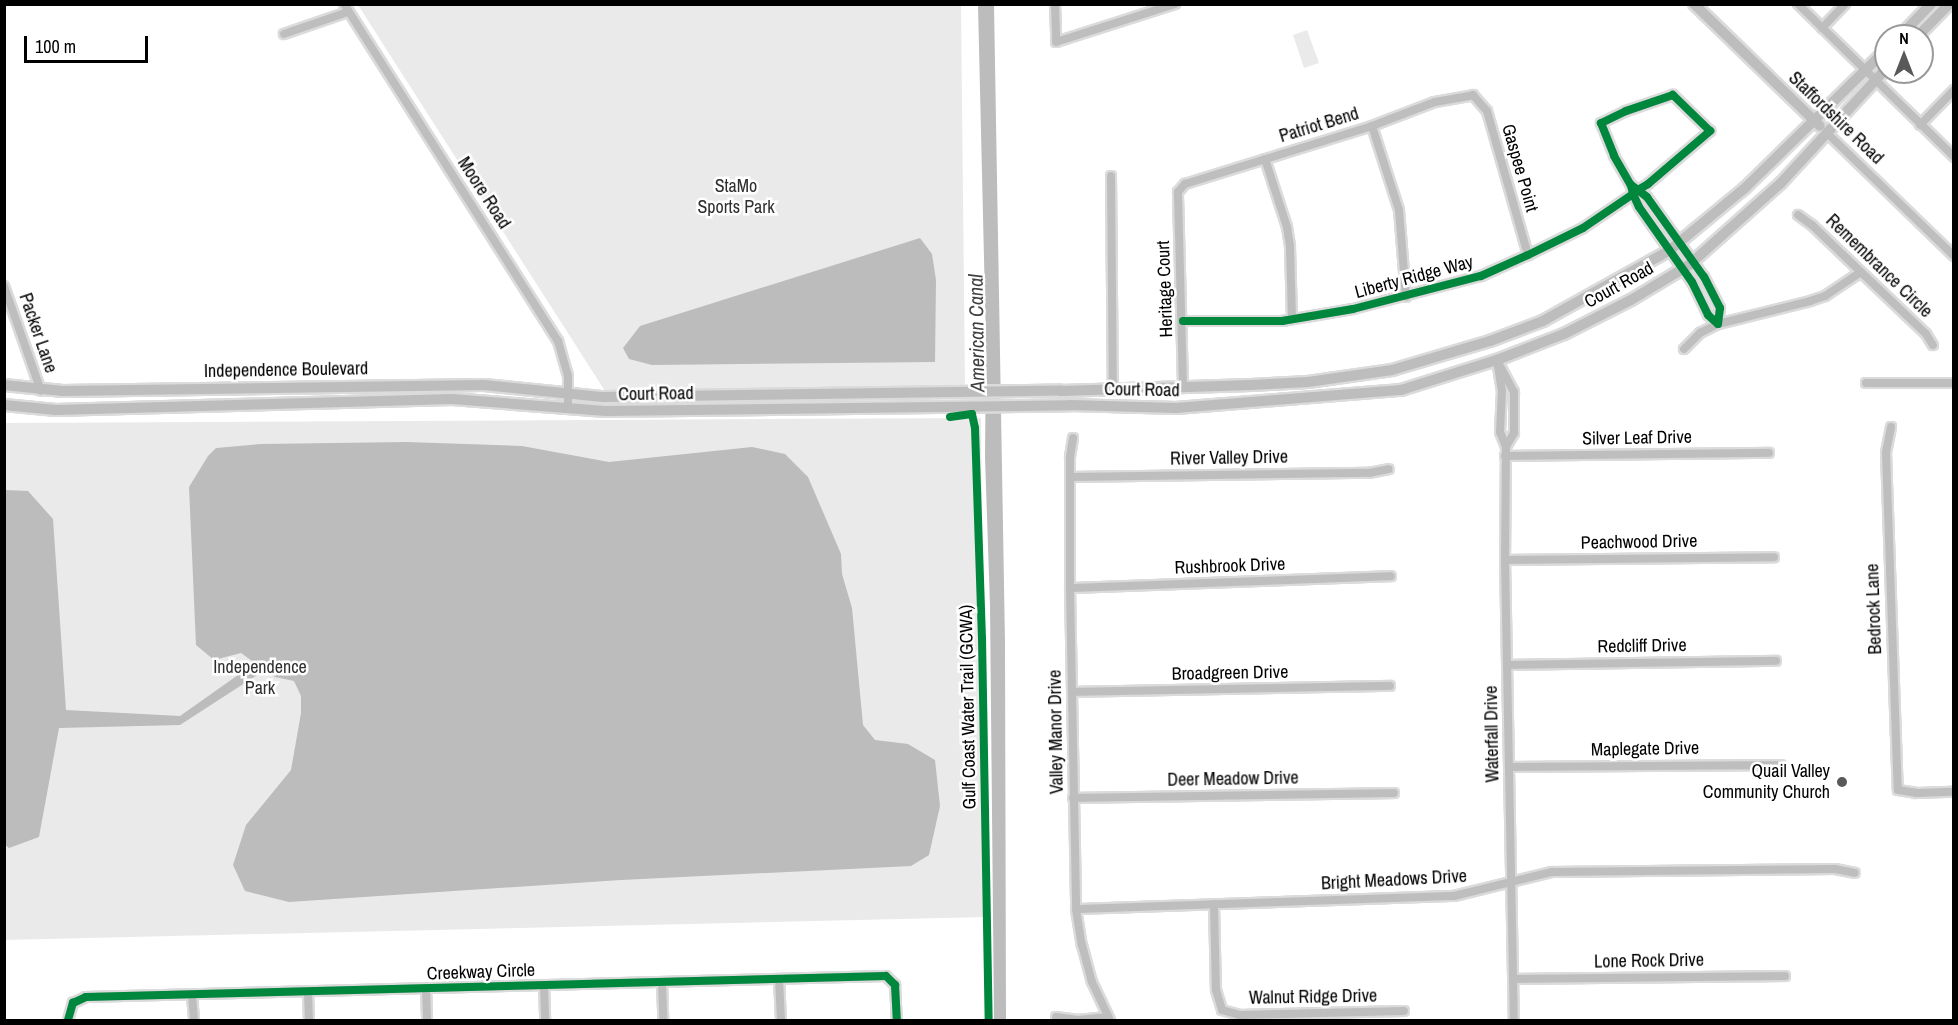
<!DOCTYPE html>
<html>
<head>
<meta charset="utf-8">
<style>
	body { margin:0 }
	#map { position:relative; width:1958px; height:1025px; overflow:hidden; background:#fff; font-family:"Archivo Narrow",sans-serif }
	div>[style] { position:absolute }
	.green>* { inset:0; background:#eaeaea }
	.water>* { inset:0; background:#bcbcbc }
	.roads { filter:drop-shadow(2px 0 #dbdbdb) drop-shadow(-2px 0 #dbdbdb) drop-shadow(0 2px #dbdbdb) drop-shadow(0 -2px #dbdbdb) }
	.minor>* { height:8px; margin:-4px; padding:0 4px; transform-origin:4px; border-radius:4px; background:#bebebe }
	.major>* { height:10px; margin:-5px; padding:0 5px; transform-origin:5px; border-radius:5px; background:#bdbdbd }
	.cycleway>* { height:8px; margin:-4px; padding:0 4px; transform-origin:4px; border-radius:4px; background:#00873e }
	.dots>* { width:16px; height:16px; translate:-50% -50%; box-sizing:border-box; border:3px solid #fff; border-radius:50% }
	span { translate:-50% -50%; white-space:nowrap; text-align:center; line-height:1.15; -webkit-text-stroke:5px #fff; paint-order:stroke }
	.street-label { font-size:18px; color:#000 }
	.park-label { font-size:18px; color:#2f2f2f }
	.poi-label { font-size:18px; color:#000 }
	.right { translate:-100% -50%; text-align:right }
	.water-label { font-size:20px; color:#404040; font-style:italic }
	.frame { position:absolute; inset:0; border:6px solid #000; pointer-events:none }
	.north { position:absolute; left:1874px; top:24px; width:60px; height:60px; box-sizing:border-box; background:#fff; border:2px solid #999; border-radius:50%; rotate:0deg; font-size:16px; font-weight:700; line-height:24px; text-align:center; color:#000 }
	.north::after { content:''; display:block; margin:auto; width:21px; height:27px; background:#595959; clip-path:polygon(50% 0,100% 100%,50% 72%,0 100%) }
	.scale { position:absolute; left:24px; top:36px; width:124px; height:27px; box-sizing:border-box; border:3px solid #000; border-top:0; padding-left:8px; font-size:18px; line-height:21px; white-space:nowrap; color:#000; -webkit-text-stroke:4px #fff; paint-order:stroke }
</style>
</head>
<body>
<div id="map">
	<div class="green">
		<div style="clip-path:polygon(358px 5px,961px 5px,965px 387px,605px 391px)"></div>
		<div style="clip-path:polygon(1307px 30px,1319px 63px,1304px 68px,1293px 35px)"></div>
		<div style="clip-path:polygon(981px 418px,985px 917px,5px 940px,4px 423px)"></div>
	</div>
	<div class="water">
		<div style="clip-path:polygon(978px 5px,994px 5px,1005px 642px,1006px 1020px,994px 1020px,990px 606px,985px 457px,986px 343px)"></div>
		<div style="clip-path:polygon(920px 238px,932px 254px,936px 280px,935px 362px,652px 365px,629px 359px,623px 348px,640px 326px)"></div>
		<div style="clip-path:polygon(407px 442px,522px 446px,609px 462px,752px 447px,785px 454px,808px 477px,841px 554px,842px 574px,852px 608px,863px 725px,875px 740px,908px 744px,935px 760px,940px 806px,929px 855px,911px 866px,621px 880px,289px 902px,245px 891px,233px 865px,246px 825px,291px 770px,301px 713px,301px 696px,294px 681px,275px 677px,265px 670px,180px 725px,59px 728px,39px 837px,9px 848px,4px 844px,5px 490px,28px 491px,53px 519px,66px 710px,180px 716px,255px 663px,241px 653px,214px 660px,196px 645px,189px 487px,208px 456px,216px 448px,261px 444px)"></div>
	</div>
	<div class="roads">
		<div class="minor">
			<div style="left:344px;top:4px;width:399px;rotate:57.6deg"></div>
			<div style="left:558px;top:341px;width:36px;rotate:74deg"></div>
			<div style="left:568px;top:376px;width:32px;rotate:90deg"></div>
			<div style="left:1055px;top:4px;width:38px;rotate:88deg"></div>
			<div style="left:1056px;top:42px;width:125px;rotate:-17.7deg"></div>
			<div style="left:1798px;top:4px;width:219px;rotate:44.4deg"></div>
			<div style="left:1822px;top:28px;width:33px;rotate:-46deg"></div>
			<div style="left:284px;top:34px;width:68px;rotate:-19deg"></div>
			<div style="left:1920px;top:125px;width:49px;rotate:-45.8deg"></div>
			<div style="left:1372px;top:126px;width:88px;rotate:72.2deg"></div>
			<div style="left:1399px;top:210px;width:87px;rotate:85.4deg"></div>
			<div style="left:1827px;top:133px;width:177px;rotate:44.1deg"></div>
			<div style="left:1265px;top:159px;width:71px;rotate:72.1deg"></div>
			<div style="left:1287px;top:227px;width:20px;rotate:81deg"></div>
			<div style="left:1290px;top:247px;width:72px;rotate:88.4deg"></div>
			<div style="left:1111px;top:176px;width:214px;rotate:89.5deg"></div>
			<div style="left:1798px;top:215px;width:17px;rotate:36deg"></div>
			<div style="left:1812px;top:225px;width:68px;rotate:43.8deg"></div>
			<div style="left:1861px;top:272px;width:90px;rotate:43.6deg"></div>
			<div style="left:1926px;top:334px;width:13px;rotate:58deg"></div>
			<div style="left:4px;top:286px;width:111px;rotate:70.6deg"></div>
			<div style="left:1183px;top:321px;width:99px"></div>
			<div style="left:1282px;top:321px;width:72px;rotate:-9.6deg"></div>
			<div style="left:1353px;top:309px;width:132px;rotate:-14.5deg"></div>
			<div style="left:1481px;top:276px;width:51px;rotate:-24.1deg"></div>
			<div style="left:1528px;top:255px;width:61px;rotate:-26.1deg"></div>
			<div style="left:1583px;top:228px;width:60px;rotate:-34.2deg"></div>
			<div style="left:1633px;top:194px;width:6px;rotate:-39deg"></div>
			<div style="left:1638px;top:190px;width:12px;rotate:-31deg"></div>
			<div style="left:1648px;top:184px;width:82px;rotate:-40.5deg"></div>
			<div style="left:1710px;top:131px;width:52px;rotate:-135.8deg"></div>
			<div style="left:1673px;top:95px;width:50px;rotate:161.2deg"></div>
			<div style="left:1626px;top:111px;width:28px;rotate:154deg"></div>
			<div style="left:1601px;top:123px;width:35px;rotate:68deg"></div>
			<div style="left:1614px;top:156px;width:34px;rotate:60deg"></div>
			<div style="left:1631px;top:185px;width:9px;rotate:77deg"></div>
			<div style="left:1633px;top:194px;width:14px;rotate:65deg"></div>
			<div style="left:1639px;top:207px;width:92px;rotate:54.8deg"></div>
			<div style="left:1692px;top:282px;width:37px;rotate:64deg"></div>
			<div style="left:1708px;top:315px;width:13px;rotate:42deg"></div>
			<div style="left:1718px;top:324px;width:16px;rotate:-83deg"></div>
			<div style="left:1720px;top:308px;width:35px;rotate:-117deg"></div>
			<div style="left:1704px;top:277px;width:98px;rotate:-125.5deg"></div>
			<div style="left:1647px;top:197px;width:11px;rotate:-142deg"></div>
			<div style="left:1638px;top:190px;width:9px;rotate:-144deg"></div>
			<div style="left:1684px;top:349px;width:23px;rotate:-45deg"></div>
			<div style="left:1700px;top:333px;width:20px;rotate:-27deg"></div>
			<div style="left:1718px;top:324px;width:95px;rotate:-14deg"></div>
			<div style="left:1810px;top:301px;width:16px;rotate:-18deg"></div>
			<div style="left:1825px;top:296px;width:43px;rotate:-33.7deg"></div>
			<div style="left:1497px;top:360px;width:30px;rotate:81deg"></div>
			<div style="left:1502px;top:390px;width:42px;rotate:92.7deg"></div>
			<div style="left:1500px;top:432px;width:16px;rotate:68deg"></div>
			<div style="left:1506px;top:447px;width:113px;rotate:90.5deg"></div>
			<div style="left:1505px;top:560px;width:460px;rotate:88.9deg"></div>
			<div style="left:1500px;top:366px;width:30px;rotate:62deg"></div>
			<div style="left:1514px;top:392px;width:41px;rotate:90deg"></div>
			<div style="left:1514px;top:433px;width:16px;rotate:120deg"></div>
			<div style="left:1866px;top:383px;width:88px"></div>
			<div style="left:1183px;top:386px;width:194px;rotate:-91.5deg"></div>
			<div style="left:1178px;top:192px;width:11px;rotate:-49deg"></div>
			<div style="left:1185px;top:184px;width:196px;rotate:-17.2deg"></div>
			<div style="left:1372px;top:126px;width:67px;rotate:-20.9deg"></div>
			<div style="left:1435px;top:102px;width:39px;rotate:-10deg"></div>
			<div style="left:1473px;top:95px;width:21px;rotate:49deg"></div>
			<div style="left:1487px;top:111px;width:150px;rotate:74.1deg"></div>
			<div style="left:1891px;top:427px;width:26px;rotate:101deg"></div>
			<div style="left:1886px;top:453px;width:337px;rotate:88deg"></div>
			<div style="left:1898px;top:790px;width:18px;rotate:9deg"></div>
			<div style="left:1916px;top:793px;width:38px;rotate:-2deg"></div>
			<div style="left:1073px;top:438px;width:20px;rotate:99deg"></div>
			<div style="left:1070px;top:458px;width:130px;rotate:90deg"></div>
			<div style="left:1070px;top:588px;width:321px;rotate:88.9deg"></div>
			<div style="left:1076px;top:909px;width:36px;rotate:81deg"></div>
			<div style="left:1082px;top:945px;width:38px;rotate:75deg"></div>
			<div style="left:1092px;top:982px;width:42px;rotate:64.7deg"></div>
			<div style="left:1505px;top:456px;width:264px;rotate:-0.7deg"></div>
			<div style="left:1070px;top:477px;width:299px;rotate:-0.8deg"></div>
			<div style="left:1369px;top:473px;width:20px;rotate:-11deg"></div>
			<div style="left:1505px;top:560px;width:269px;rotate:-0.6deg"></div>
			<div style="left:1070px;top:588px;width:321px;rotate:-2.1deg"></div>
			<div style="left:1507px;top:665px;width:269px;rotate:-0.9deg"></div>
			<div style="left:1072px;top:692px;width:318px;rotate:-1.1deg"></div>
			<div style="left:1510px;top:767px;width:271px;rotate:-0.4deg"></div>
			<div style="left:1073px;top:798px;width:321px;rotate:-0.9deg"></div>
			<div style="left:1214px;top:904px;width:86px;rotate:88.7deg"></div>
			<div style="left:1216px;top:990px;width:21px;rotate:73deg"></div>
			<div style="left:1222px;top:1010px;width:18px;rotate:16deg"></div>
			<div style="left:1239px;top:1015px;width:165px;rotate:-1.4deg"></div>
			<div style="left:1076px;top:909px;width:378px;rotate:-2deg"></div>
			<div style="left:1454px;top:896px;width:101px;rotate:-13.8deg"></div>
			<div style="left:1552px;top:872px;width:283px;rotate:-0.6deg"></div>
			<div style="left:1835px;top:869px;width:20px;rotate:11deg"></div>
			<div style="left:779px;top:979px;width:41px;rotate:87.2deg"></div>
			<div style="left:1513px;top:979px;width:272px;rotate:-0.6deg"></div>
			<div style="left:662px;top:982px;width:38px;rotate:88deg"></div>
			<div style="left:544px;top:986px;width:34px;rotate:88deg"></div>
			<div style="left:426px;top:989px;width:31px;rotate:88deg"></div>
			<div style="left:308px;top:993px;width:27px;rotate:88deg"></div>
			<div style="left:192px;top:996px;width:24px;rotate:85deg"></div>
			<div style="left:1056px;top:1017px;width:22px;rotate:8deg"></div>
			<div style="left:1078px;top:1020px;width:29px;rotate:-6deg"></div>
			<div style="left:68px;top:1020px;width:18px;rotate:-74deg"></div>
			<div style="left:73px;top:1003px;width:14px;rotate:-25deg"></div>
			<div style="left:86px;top:997px;width:800px;rotate:-1.5deg"></div>
			<div style="left:886px;top:976px;width:13px;rotate:45deg"></div>
			<div style="left:895px;top:985px;width:35px;rotate:87deg"></div>
		</div>
		<div class="major">
			<div style="left:1694px;top:4px;width:175px;rotate:44.1deg"></div>
			<div style="left:1900px;top:36px;width:45px;rotate:-45.9deg"></div>
			<div style="left:1918px;top:36px;width:45px;rotate:-45.9deg"></div>
			<div style="left:4px;top:385px;width:59px;rotate:5.8deg"></div>
			<div style="left:63px;top:391px;width:421px;rotate:-0.8deg"></div>
			<div style="left:484px;top:385px;width:120px;rotate:5.8deg"></div>
			<div style="left:603px;top:397px;width:458px;rotate:-0.8deg"></div>
			<div style="left:1061px;top:391px;width:190px;rotate:-1.8deg"></div>
			<div style="left:1251px;top:385px;width:57px;rotate:-3deg"></div>
			<div style="left:1308px;top:382px;width:85px;rotate:-8.1deg"></div>
			<div style="left:1392px;top:370px;width:102px;rotate:-16.5deg"></div>
			<div style="left:1490px;top:341px;width:57px;rotate:-20.7deg"></div>
			<div style="left:1543px;top:321px;width:145px;rotate:-29.2deg"></div>
			<div style="left:1670px;top:250px;width:97px;rotate:-39.6deg"></div>
			<div style="left:1745px;top:188px;width:197px;rotate:-44.4deg"></div>
			<div style="left:4px;top:405px;width:52px;rotate:5.5deg"></div>
			<div style="left:56px;top:410px;width:396px;rotate:-1.6deg"></div>
			<div style="left:452px;top:399px;width:154px;rotate:4.5deg"></div>
			<div style="left:606px;top:411px;width:465px;rotate:-0.7deg"></div>
			<div style="left:1071px;top:405px;width:105px;rotate:1.6deg"></div>
			<div style="left:1176px;top:408px;width:226px;rotate:-4.6deg"></div>
			<div style="left:1401px;top:390px;width:101px;rotate:-17.4deg"></div>
			<div style="left:1497px;top:360px;width:72px;rotate:-21.2deg"></div>
			<div style="left:1564px;top:334px;width:75px;rotate:-26.9deg"></div>
			<div style="left:1631px;top:300px;width:68px;rotate:-31.1deg"></div>
			<div style="left:1689px;top:265px;width:123px;rotate:-41.7deg"></div>
			<div style="left:1781px;top:183px;width:155px;rotate:-47.4deg"></div>
		</div>
	</div>
	<div class="cycleway">
		<div style="left:1183px;top:321px;width:99px"></div>
		<div style="left:1282px;top:321px;width:72px;rotate:-9.6deg"></div>
		<div style="left:1353px;top:309px;width:132px;rotate:-14.5deg"></div>
		<div style="left:1481px;top:276px;width:51px;rotate:-24.1deg"></div>
		<div style="left:1528px;top:255px;width:61px;rotate:-26.1deg"></div>
		<div style="left:1583px;top:228px;width:60px;rotate:-34.2deg"></div>
		<div style="left:1633px;top:194px;width:6px;rotate:-39deg"></div>
		<div style="left:1638px;top:190px;width:12px;rotate:-31deg"></div>
		<div style="left:1648px;top:184px;width:82px;rotate:-40.5deg"></div>
		<div style="left:1710px;top:131px;width:52px;rotate:-135.8deg"></div>
		<div style="left:1673px;top:95px;width:50px;rotate:161.2deg"></div>
		<div style="left:1626px;top:111px;width:28px;rotate:154deg"></div>
		<div style="left:1601px;top:123px;width:35px;rotate:68deg"></div>
		<div style="left:1614px;top:156px;width:34px;rotate:60deg"></div>
		<div style="left:1631px;top:185px;width:9px;rotate:77deg"></div>
		<div style="left:1633px;top:194px;width:14px;rotate:65deg"></div>
		<div style="left:1639px;top:207px;width:92px;rotate:54.8deg"></div>
		<div style="left:1692px;top:282px;width:37px;rotate:64deg"></div>
		<div style="left:1708px;top:315px;width:13px;rotate:42deg"></div>
		<div style="left:1718px;top:324px;width:16px;rotate:-83deg"></div>
		<div style="left:1720px;top:308px;width:35px;rotate:-117deg"></div>
		<div style="left:1704px;top:277px;width:98px;rotate:-125.5deg"></div>
		<div style="left:1647px;top:197px;width:11px;rotate:-142deg"></div>
		<div style="left:1638px;top:190px;width:9px;rotate:-144deg"></div>
		<div style="left:950px;top:417px;width:22px;rotate:-8deg"></div>
		<div style="left:972px;top:414px;width:14px;rotate:78deg"></div>
		<div style="left:975px;top:428px;width:210px;rotate:88.1deg"></div>
		<div style="left:982px;top:638px;width:382px;rotate:89deg"></div>
		<div style="left:68px;top:1020px;width:18px;rotate:-74deg"></div>
		<div style="left:73px;top:1003px;width:14px;rotate:-25deg"></div>
		<div style="left:86px;top:997px;width:800px;rotate:-1.5deg"></div>
		<div style="left:886px;top:976px;width:13px;rotate:45deg"></div>
		<div style="left:895px;top:985px;width:35px;rotate:87deg"></div>
	</div>
	<div class="dots">
		<div style="left:1842px;top:782px;background:#595959"></div>
	</div>
	<div class="street-label">
		<span style="left:1836px;top:118px;rotate:44deg">Staffordshire Road</span>
		<span style="left:1319px;top:125px;rotate:-17deg">Patriot Bend</span>
		<span style="left:1520px;top:168px;rotate:74deg">Gaspee Point</span>
		<span style="left:484px;top:193px;rotate:57deg">Moore Road</span>
		<span style="left:1879px;top:266px;rotate:44deg">Remembrance Circle</span>
		<span style="left:1414px;top:277px;rotate:-15deg">Liberty Ridge Way</span>
		<span style="left:1619px;top:285px;rotate:-29deg">Court Road</span>
		<span style="left:1165px;top:289px;rotate:-92deg">Heritage Court</span>
		<span style="left:38px;top:333px;rotate:71deg">Packer Lane</span>
		<span style="left:286px;top:370px;rotate:-1deg">Independence Boulevard</span>
		<span style="left:1142px;top:390px;rotate:1deg">Court Road</span>
		<span style="left:656px;top:394px;rotate:-1deg">Court Road</span>
		<span style="left:1637px;top:438px;rotate:-1deg">Silver Leaf Drive</span>
		<span style="left:1229px;top:458px;rotate:-1deg">River Valley Drive</span>
		<span style="left:1639px;top:542px;rotate:-1deg">Peachwood Drive</span>
		<span style="left:1230px;top:566px;rotate:-2deg">Rushbrook Drive</span>
		<span style="left:1874px;top:609px;rotate:-92deg">Bedrock Lane</span>
		<span style="left:1642px;top:646px;rotate:-1deg">Redcliff Drive</span>
		<span style="left:1230px;top:673px;rotate:-1deg">Broadgreen Drive</span>
		<span style="left:968px;top:707px;rotate:-91deg">Gulf Coast Water Trail (GCWA)</span>
		<span style="left:1056px;top:732px;rotate:-91deg">Valley Manor Drive</span>
		<span style="left:1492px;top:734px;rotate:-91deg">Waterfall Drive</span>
		<span style="left:1645px;top:749px;rotate:-1deg">Maplegate Drive</span>
		<span style="left:1233px;top:779px;rotate:-1deg">Deer Meadow Drive</span>
		<span style="left:1394px;top:880px;rotate:-3deg">Bright Meadows Drive</span>
		<span style="left:1649px;top:961px;rotate:-1deg">Lone Rock Drive</span>
		<span style="left:481px;top:972px;rotate:-2deg">Creekway Circle</span>
		<span style="left:1313px;top:997px;rotate:-1deg">Walnut Ridge Drive</span>
	</div>
	<div class="park-label">
		<span style="left:736px;top:197px">StaMo<br>Sports Park</span>
		<span style="left:260px;top:678px">Independence<br>Park</span>
	</div>
	<div class="poi-label">
		<span class="right" style="left:1830px;top:782px">Quail Valley<br>Community Church</span>
	</div>
	<div class="water-label">
		<span style="left:976px;top:333px;rotate:-91deg">American Canal</span>
	</div>
	<div class="frame"></div>
	<div class="north">N</div>
	<div class="scale">100 m</div>
</div>
</body>
</html>
